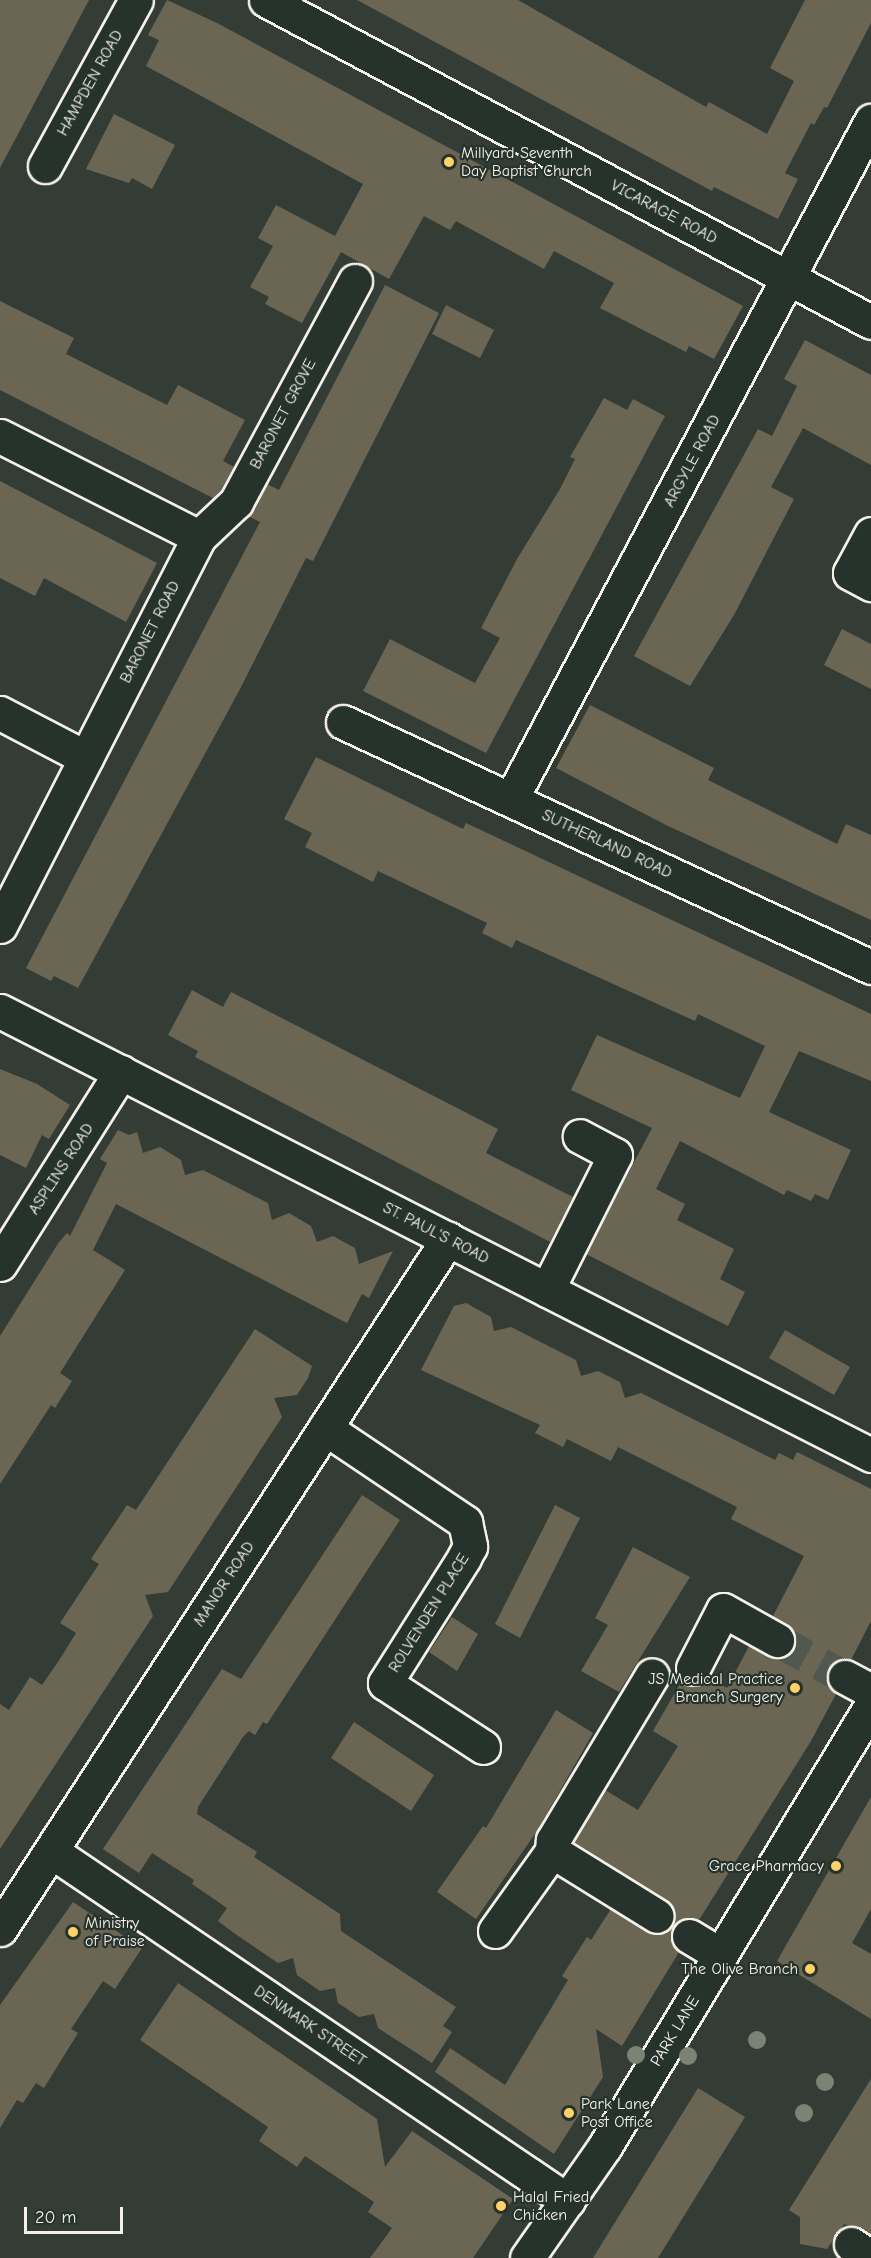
<!DOCTYPE html>
<html>
<head>
<meta charset="utf-8">
<style>
	body { margin:0 }
	#map { position:relative; width:871px; height:2258px; overflow:hidden; background:#343d35; font-family:"Comic Neue",sans-serif }
	div>[style] { position:absolute }
	.building>* { inset:0; background:#6b6654 }
	.minor-tunnel>* { height:33px; margin-top:-16.5px; transform-origin:0; background:repeating-linear-gradient(90deg,#515850 0 33px,transparent 0 49px) }
	.roads { filter:drop-shadow(2px 0 #f4f1e8) drop-shadow(-2px 0 #f4f1e8) drop-shadow(0 2px #f4f1e8) drop-shadow(0 -2px #f4f1e8) }
	.minor>* { height:33px; margin:-16.5px; padding:0 16.5px; transform-origin:16.5px; border-radius:16.5px; background:#26332d }
	.trees>* { width:18px; height:18px; margin:-9px; border-radius:50%; background:#7c8376 }
	.dots>* { width:16px; height:16px; translate:-50% -50%; box-sizing:border-box; border:3px solid #26332d; border-radius:50% }
	span { translate:-50% -50%; white-space:nowrap; text-align:center; line-height:1.15; -webkit-text-stroke:4.5px #26332d; paint-order:stroke }
	.street-label { font-size:16px; color:#f4f1e8 }
	.poi-label { font-size:16px; color:#f4f1e8 }
	.left { translate:0 -50%; text-align:left }
	.right { translate:-100% -50%; text-align:right }
	.scale { position:absolute; left:24px; top:2207px; width:99px; height:27px; box-sizing:border-box; border:3px solid #f4f1e8; border-top:0; padding-left:8px; font-size:18px; line-height:21px; white-space:nowrap; color:#f4f1e8; -webkit-text-stroke:4px #26332d; paint-order:stroke }
</style>
</head>
<body>
<div id="map">
	<div class="building">
		<div style="clip-path:polygon(0 0,89px 0,0 168px)"></div>
		<div style="clip-path:polygon(167px 0,217px 23px,743px 306px,714px 359px,689px 346px,686px 352px,600px 308px,614px 283px,554px 251px,544px 269px,456px 221px,450px 230px,424px 216px,389px 279px,341px 252px,302px 323px,265px 304px,269px 297px,250px 287px,273px 246px,258px 238px,276px 205px,335px 236px,363px 184px,146px 66px,159px 40px,148px 35px)"></div>
		<div style="clip-path:polygon(357px 0,518px 0,706px 107px,709px 102px,767px 134px,794px 81px,770px 68px,805px 0,871px 0,871px 23px,827px 108px,824px 107px,814px 125px,811px 123px,785px 173px,798px 179px,778px 219px,714px 187px,712px 191px)"></div>
		<div style="clip-path:polygon(114px 114px,175px 145px,152px 189px,132px 178px,129px 183px,86px 169px)"></div>
		<div style="clip-path:polygon(385px 285px,439px 313px,313px 561px,306px 558px,239px 691px,78px 988px,54px 976px,51px 981px,26px 968px,260px 522px,248px 516px,267px 484px,279px 490px)"></div>
		<div style="clip-path:polygon(0 301px,74px 338px,66px 354px,167px 405px,178px 385px,245px 420px,223px 461px,234px 467px,221px 490px,213px 498px,0 390px)"></div>
		<div style="clip-path:polygon(446px 305px,494px 330px,480px 358px,432px 334px)"></div>
		<div style="clip-path:polygon(805px 340px,871px 375px,871px 465px,803px 428px,771px 487px,794px 499px,734px 615px,690px 686px,634px 656px,758px 429px,772px 436px,797px 386px,784px 379px)"></div>
		<div style="clip-path:polygon(604px 398px,627px 410px,633px 399px,665px 416px,486px 753px,363px 691px,390px 639px,475px 683px,500px 638px,481px 628px,517px 559px,560px 489px,575px 459px,570px 457px)"></div>
		<div style="clip-path:polygon(0 481px,157px 563px,126px 622px,44px 578px,35px 596px,0 578px)"></div>
		<div style="clip-path:polygon(842px 629px,871px 644px,871px 689px,824px 665px)"></div>
		<div style="clip-path:polygon(590px 705px,714px 768px,708px 780px,837px 844px,846px 824px,871px 835px,871px 920px,666px 825px,556px 768px)"></div>
		<div style="clip-path:polygon(316px 757px,463px 829px,466px 823px,871px 1014px,871px 1081px,799px 1051px,769px 1112px,851px 1150px,828px 1200px,815px 1194px,811px 1201px,787px 1190px,784px 1195px,680px 1141px,656px 1189px,685px 1204px,677px 1220px,734px 1249px,720px 1279px,745px 1292px,728px 1326px,586px 1254px,652px 1128px,571px 1090px,597px 1035px,740px 1098px,765px 1046px,698px 1014px,695px 1021px,516px 940px,512px 948px,482px 933px,487px 923px,378px 871px,373px 882px,305px 847px,312px 833px,284px 819px)"></div>
		<div style="clip-path:polygon(192px 990px,223px 1007px,231px 992px,498px 1129px,486px 1153px,573px 1197px,550px 1242px,195px 1057px,198px 1051px,168px 1035px)"></div>
		<div style="clip-path:polygon(0 1069px,37px 1084px,70px 1105px,49px 1139px,42px 1135px,26px 1168px,0 1155px)"></div>
		<div style="clip-path:polygon(118px 1130px,129px 1135px,137px 1132px,143px 1153px,160px 1147px,181px 1160px,185px 1175px,203px 1170px,268px 1203px,272px 1220px,289px 1213px,311px 1226px,317px 1242px,333px 1236px,355px 1248px,359px 1264px,393px 1251px,369px 1298px,362px 1294px,347px 1323px,116px 1204px,93px 1250px,125px 1270px,60px 1373px,72px 1381px,55px 1408px,51px 1405px,0 1484px,0 1336px,59px 1242px,67px 1233px,70px 1236px,107px 1163px,100px 1159px)"></div>
		<div style="clip-path:polygon(466px 1303px,491px 1317px,494px 1331px,511px 1327px,576px 1360px,581px 1376px,598px 1371px,620px 1382px,625px 1398px,641px 1393px,775px 1460px,779px 1453px,793px 1460px,797px 1452px,871px 1489px,871px 1621px,851px 1660px,836px 1661px,829px 1668px,826px 1678px,836px 1694px,811px 1741px,699px 1920px,680px 1919px,673px 1927px,672px 1945px,679px 1952px,622px 2046px,596px 2029px,603px 2077px,554px 2154px,435px 2072px,450px 2048px,505px 2085px,568px 1980px,562px 1976px,587px 1937px,591px 1940px,611px 1909px,656px 1935px,673px 1926px,676px 1916px,667px 1900px,574px 1842px,605px 1790px,638px 1810px,678px 1746px,653px 1731px,681px 1682px,694px 1687px,708px 1678px,727px 1688px,749px 1646px,777px 1659px,793px 1650px,793px 1631px,773px 1616px,804px 1556px,731px 1519px,737px 1507px,618px 1447px,611px 1461px,567px 1439px,563px 1447px,535px 1433px,540px 1425px,421px 1370px,454px 1306px)"></div>
		<div style="clip-path:polygon(255px 1329px,312px 1366px,308px 1378px,297px 1395px,274px 1398px,282px 1417px,168px 1592px,145px 1595px,153px 1616px,0 1849px,0 1704px,9px 1710px,30px 1677px,42px 1685px,60px 1659px,76px 1633px,60px 1623px,99px 1564px,91px 1559px,127px 1505px,136px 1510px)"></div>
		<div style="clip-path:polygon(785px 1330px,850px 1367px,834px 1395px,769px 1358px)"></div>
		<div style="clip-path:polygon(362px 1495px,400px 1520px,267px 1724px,263px 1722px,255px 1735px,249px 1731px,243px 1737px,198px 1807px,197px 1814px,257px 1852px,254px 1857px,340px 1914px,341px 1931px,456px 2007px,443px 2026px,452px 2032px,432px 2063px,378px 2028px,374px 2014px,359px 2017px,338px 2003px,335px 1988px,320px 1991px,297px 1975px,293px 1958px,278px 1963px,234px 1933px,218px 1921px,227px 1908px,192px 1884px,194px 1880px,152px 1853px,139px 1873px,103px 1849px,222px 1669px,241px 1679px)"></div>
		<div style="clip-path:polygon(555px 1505px,580px 1518px,520px 1638px,495px 1624px)"></div>
		<div style="clip-path:polygon(633px 1547px,690px 1577px,619px 1692px,581px 1671px,608px 1625px,595px 1618px)"></div>
		<div style="clip-path:polygon(452px 1617px,478px 1634px,457px 1671px,429px 1652px)"></div>
		<div style="clip-path:polygon(556px 1710px,593px 1733px,537px 1831px,476px 1919px,437px 1892px,483px 1826px,486px 1828px)"></div>
		<div style="clip-path:polygon(354px 1722px,434px 1775px,411px 1811px,331px 1758px)"></div>
		<div style="clip-path:polygon(871px 1797px,871px 1909px,852px 1943px,871px 1954px,871px 2019px,777px 1961px)"></div>
		<div style="clip-path:polygon(73px 1902px,142px 1948px,115px 1989px,103px 1981px,71px 2029px,78px 2033px,44px 2088px,36px 2083px,23px 2103px,17px 2100px,0 2128px,0 2005px)"></div>
		<div style="clip-path:polygon(178px 1983px,377px 2119px,385px 2167px,412px 2131px,513px 2199px,473px 2258px,370px 2258px,392px 2228px,368px 2212px,374px 2202px,305px 2156px,297px 2167px,259px 2141px,268px 2127px,140px 2040px)"></div>
		<div style="clip-path:polygon(871px 2079px,871px 2235px,844px 2224px,827px 2249px,800px 2244px,800px 2217px,789px 2210px)"></div>
		<div style="clip-path:polygon(698px 2088px,745px 2117px,658px 2258px,593px 2258px)"></div>
	</div>
	<div class="minor-tunnel">
		<div style="left:777px;top:1640px;width:77px;rotate:28.6deg"></div>
	</div>
	<div class="roads">
		<div class="minor">
			<div style="left:266px;top:0;width:685px;rotate:28.02deg"></div>
			<div style="left:45px;top:166px;width:189px;rotate:-61.3deg"></div>
			<div style="left:0;top:436px;width:223px;rotate:26.9deg"></div>
			<div style="left:199px;top:537px;width:437px;rotate:117.1deg"></div>
			<div style="left:871px;top:534px;width:44px;rotate:118.3deg"></div>
			<div style="left:850px;top:573px;width:24px;rotate:28deg"></div>
			<div style="left:199px;top:537px;width:51px;rotate:-43.4deg"></div>
			<div style="left:236px;top:502px;width:251px;rotate:-61.7deg"></div>
			<div style="left:0;top:713px;width:97px;rotate:27.6deg"></div>
			<div style="left:343px;top:722px;width:582px;rotate:24.89deg"></div>
			<div style="left:511px;top:799px;width:768px;rotate:-62.03deg"></div>
			<div style="left:0;top:1011px;width:978px;rotate:27.01deg"></div>
			<div style="left:0;top:1264px;width:227px;rotate:-57.8deg"></div>
			<div style="left:547px;top:1290px;width:151px;rotate:-63.3deg"></div>
			<div style="left:615px;top:1155px;width:40px;rotate:-152deg"></div>
			<div style="left:325px;top:1428px;width:169px;rotate:33.9deg"></div>
			<div style="left:465px;top:1522px;width:25px;rotate:78deg"></div>
			<div style="left:470px;top:1546px;width:13px;rotate:117deg"></div>
			<div style="left:464px;top:1558px;width:148px;rotate:122.3deg"></div>
			<div style="left:385px;top:1683px;width:117px;rotate:33.1deg"></div>
			<div style="left:693px;top:1668px;width:65px;rotate:-62.7deg"></div>
			<div style="left:723px;top:1610px;width:62px;rotate:29.1deg"></div>
			<div style="left:845px;top:1677px;width:30px;rotate:28deg"></div>
			<div style="left:51px;top:1851px;width:624px;rotate:34.1deg"></div>
			<div style="left:552px;top:1851px;width:11px;rotate:-85deg"></div>
			<div style="left:553px;top:1840px;width:192px;rotate:-59deg"></div>
			<div style="left:0;top:1929px;width:823px;rotate:-57.01deg"></div>
			<div style="left:495px;top:1931px;width:98px;rotate:-54.5deg"></div>
			<div style="left:552px;top:1851px;width:123px;rotate:31.8deg"></div>
			<div style="left:689px;top:1936px;width:37px;rotate:31deg"></div>
			<div style="left:851px;top:2244px;width:24px;rotate:33deg"></div>
			<div style="left:527px;top:2258px;width:136px;rotate:-55.1deg"></div>
			<div style="left:605px;top:2146px;width:514px;rotate:-58.85deg"></div>
		</div>
	</div>
	<div class="trees">
		<div style="left:757px;top:2040px"></div>
		<div style="left:636px;top:2055px"></div>
		<div style="left:688px;top:2056px"></div>
		<div style="left:825px;top:2082px"></div>
		<div style="left:804px;top:2113px"></div>
	</div>
	<div class="dots">
		<div style="left:449px;top:162px;background:#ffd166"></div>
		<div style="left:795px;top:1688px;background:#ffd166"></div>
		<div style="left:836px;top:1866px;background:#ffd166"></div>
		<div style="left:73px;top:1932px;background:#ffd166"></div>
		<div style="left:810px;top:1969px;background:#ffd166"></div>
		<div style="left:569px;top:2113px;background:#ffd166"></div>
		<div style="left:501px;top:2206px;background:#ffd166"></div>
	</div>
	<div class="street-label">
		<span style="left:90px;top:83px;rotate:-61deg">HAMPDEN ROAD</span>
		<span style="left:664px;top:212px;rotate:28deg">VICARAGE ROAD</span>
		<span style="left:283px;top:414px;rotate:-62deg">BARONET GROVE</span>
		<span style="left:692px;top:461px;rotate:-62deg">ARGYLE ROAD</span>
		<span style="left:150px;top:632px;rotate:-63deg">BARONET ROAD</span>
		<span style="left:607px;top:844px;rotate:25deg">SUTHERLAND ROAD</span>
		<span style="left:61px;top:1169px;rotate:-57deg">ASPLINS ROAD</span>
		<span style="left:436px;top:1233px;rotate:27deg">ST. PAUL'S ROAD</span>
		<span style="left:224px;top:1584px;rotate:-57deg">MANOR ROAD</span>
		<span style="left:429px;top:1613px;rotate:-58deg">ROLVENDEN PLACE</span>
		<span style="left:310px;top:2026px;rotate:34deg">DENMARK STREET</span>
		<span style="left:675px;top:2031px;rotate:-59deg">PARK LANE</span>
	</div>
	<div class="poi-label">
		<span class="left" style="left:461px;top:162px">Millyard Seventh<br>Day Baptist Church</span>
		<span class="right" style="left:783px;top:1688px">JS Medical Practice<br>Branch Surgery</span>
		<span class="right" style="left:824px;top:1866px">Grace Pharmacy</span>
		<span class="left" style="left:85px;top:1932px">Ministry<br>of Praise</span>
		<span class="right" style="left:798px;top:1969px">The Olive Branch</span>
		<span class="left" style="left:581px;top:2113px">Park Lane<br>Post Office</span>
		<span class="left" style="left:513px;top:2206px">Halal Fried<br>Chicken</span>
	</div>
	<div class="scale">20 m</div>
</div>
</body>
</html>
